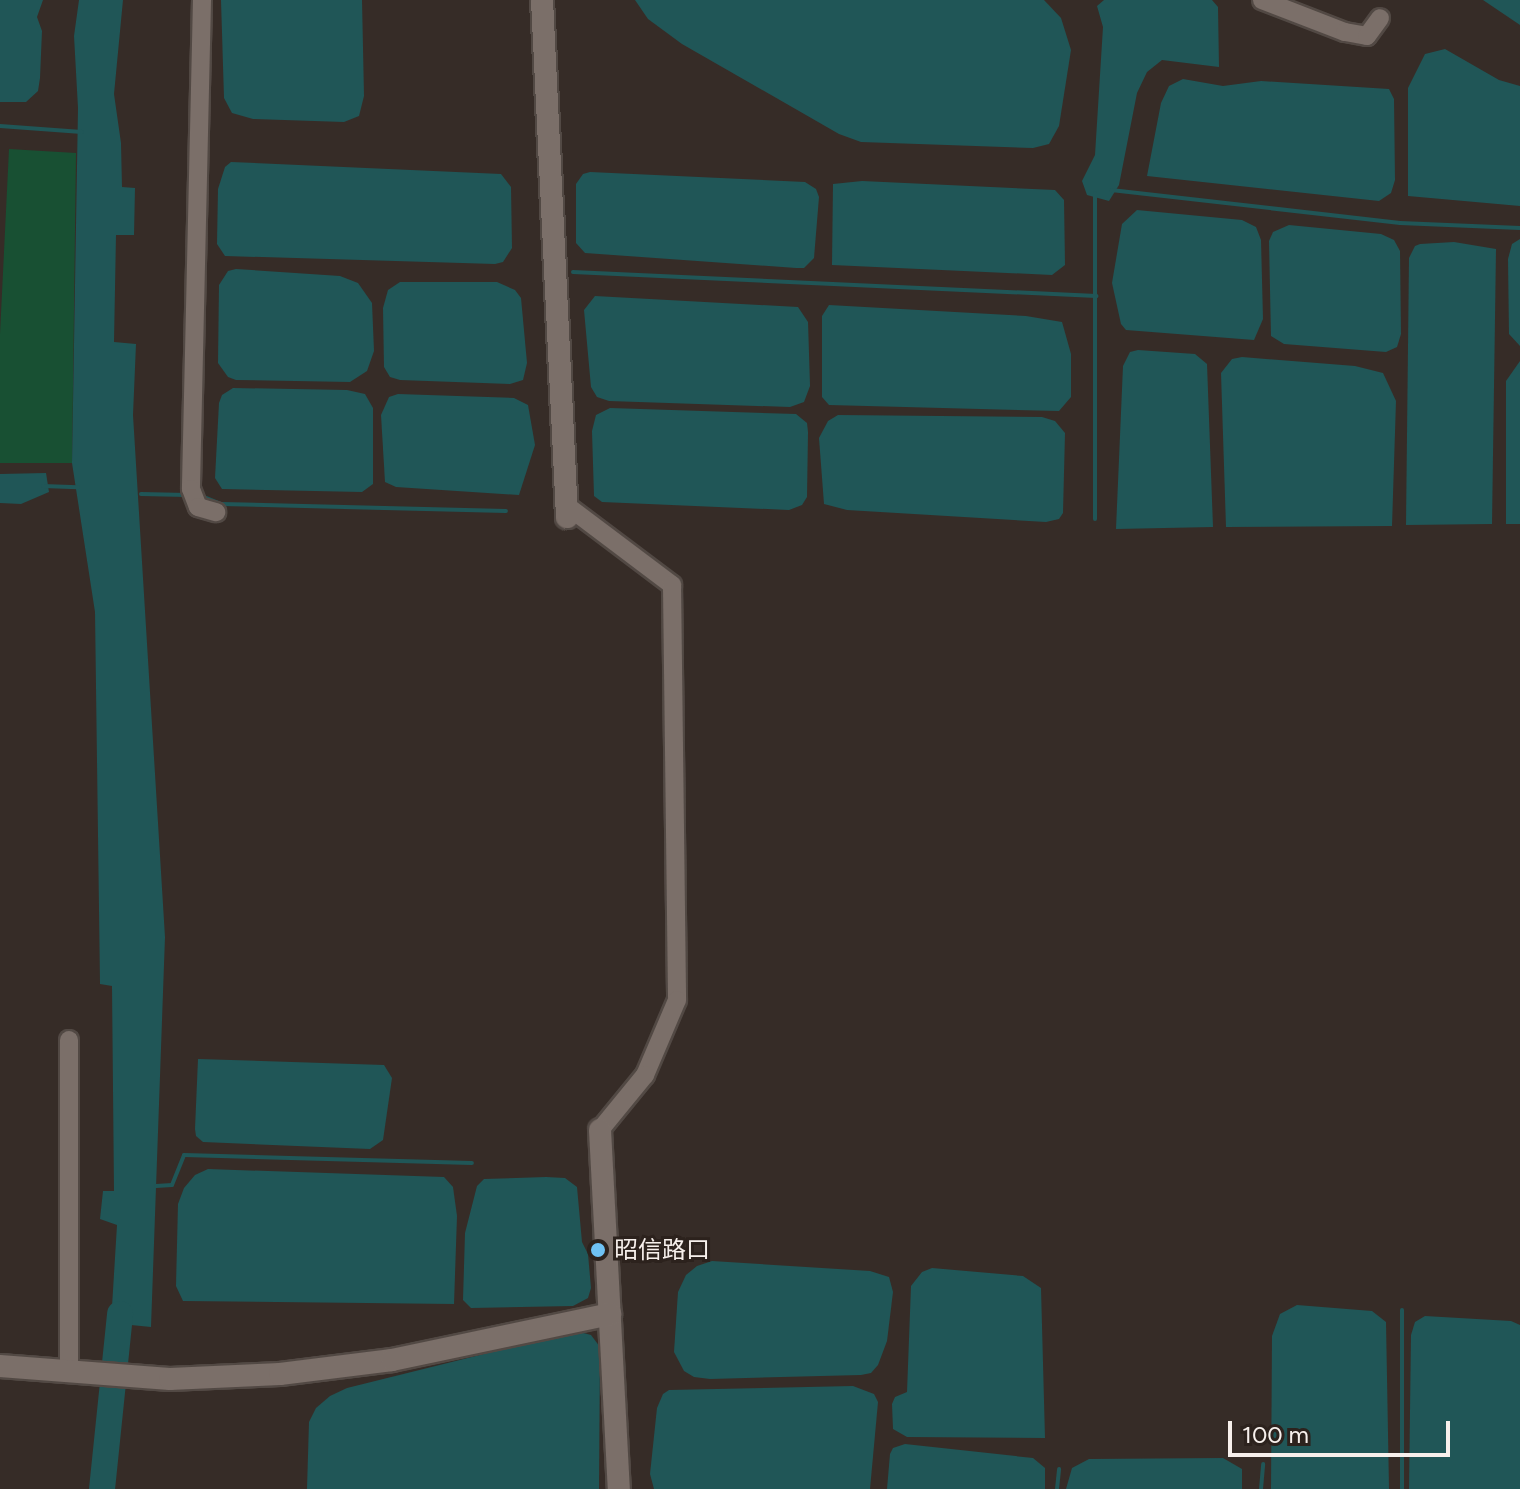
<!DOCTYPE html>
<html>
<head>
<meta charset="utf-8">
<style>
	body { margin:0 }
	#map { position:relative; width:1520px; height:1489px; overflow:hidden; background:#362c27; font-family:Figtree,"Noto Sans SC",sans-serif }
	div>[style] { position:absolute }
	.green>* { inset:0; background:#185033 }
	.water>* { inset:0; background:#205657 }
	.stream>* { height:4px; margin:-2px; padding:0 2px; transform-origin:2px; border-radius:2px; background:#205657 }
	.river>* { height:26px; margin:-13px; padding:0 13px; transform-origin:13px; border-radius:13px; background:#205657 }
	.roads { filter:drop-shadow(2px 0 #524944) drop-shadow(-2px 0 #524944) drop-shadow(0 2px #524944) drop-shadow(0 -2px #524944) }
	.minor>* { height:18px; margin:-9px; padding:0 9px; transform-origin:9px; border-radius:9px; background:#7b6f69 }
	.tertiary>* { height:22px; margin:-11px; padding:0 11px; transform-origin:11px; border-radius:11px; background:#7b6f69 }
	.dots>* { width:22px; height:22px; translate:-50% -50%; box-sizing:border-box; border:4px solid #2c221d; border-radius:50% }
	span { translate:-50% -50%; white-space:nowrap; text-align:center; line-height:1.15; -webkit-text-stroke:6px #2c221d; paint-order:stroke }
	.poi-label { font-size:24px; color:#f7f0ec }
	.left { translate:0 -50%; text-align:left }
	.scale { position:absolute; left:1228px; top:1421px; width:222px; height:36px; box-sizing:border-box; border:4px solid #f7f0ec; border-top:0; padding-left:10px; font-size:24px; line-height:28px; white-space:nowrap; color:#f7f0ec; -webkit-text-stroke:6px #2c221d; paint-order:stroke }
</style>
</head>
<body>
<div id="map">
	<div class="green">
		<div style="clip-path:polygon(9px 149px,76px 153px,72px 463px,0 463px,0 334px)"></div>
	</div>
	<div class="water">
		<div style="clip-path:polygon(0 0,43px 0,37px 17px,42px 31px,40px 78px,38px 91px,26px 102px,0 102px)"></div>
		<div style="clip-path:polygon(79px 0,123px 0,114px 94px,121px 143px,122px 187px,135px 188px,134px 235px,116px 235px,114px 342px,136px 344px,133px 415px,165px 937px,151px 1327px,111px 1323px,117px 1225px,100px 1219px,103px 1191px,114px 1191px,112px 986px,100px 984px,95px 612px,72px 463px,78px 108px,74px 36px)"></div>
		<div style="clip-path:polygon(221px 0,362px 0,364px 96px,359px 116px,344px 122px,253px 119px,232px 113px,224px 98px)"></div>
		<div style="clip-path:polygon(635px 0,1044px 0,1061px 18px,1071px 50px,1059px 126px,1049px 144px,1033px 148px,861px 142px,839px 134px,682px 44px,648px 19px)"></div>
		<div style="clip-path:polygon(1104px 0,1212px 0,1218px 7px,1219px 67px,1162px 60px,1147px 72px,1137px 93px,1119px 185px,1109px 201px,1087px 195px,1082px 181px,1095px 155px,1103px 27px,1097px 6px)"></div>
		<div style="clip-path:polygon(1483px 0,1520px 0,1520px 25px)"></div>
		<div style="clip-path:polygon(1445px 49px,1499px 80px,1520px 86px,1520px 206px,1408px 196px,1408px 88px,1425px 54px)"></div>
		<div style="clip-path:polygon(1183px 79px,1223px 86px,1261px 81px,1389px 89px,1394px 99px,1395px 180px,1391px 193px,1379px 201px,1147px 176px,1161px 103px,1169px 86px)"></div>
		<div style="clip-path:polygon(231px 162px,501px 174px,511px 187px,512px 248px,503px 262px,495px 264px,225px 256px,217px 244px,218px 189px,225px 167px)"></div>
		<div style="clip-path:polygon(590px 172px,805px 182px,816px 189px,819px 197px,814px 258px,804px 268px,796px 268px,585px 253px,576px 243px,576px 184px,583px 174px)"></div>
		<div style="clip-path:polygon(862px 181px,1055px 190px,1064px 200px,1065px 265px,1052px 275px,832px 265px,833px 184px)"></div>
		<div style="clip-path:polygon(1137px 210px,1242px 220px,1256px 227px,1261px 240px,1263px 319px,1254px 340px,1126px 330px,1121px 324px,1112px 283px,1122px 224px)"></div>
		<div style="clip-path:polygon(1289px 225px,1381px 234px,1394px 240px,1400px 251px,1401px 334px,1397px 347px,1386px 352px,1284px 344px,1271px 336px,1269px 241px,1273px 232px)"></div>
		<div style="clip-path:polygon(1520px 239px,1520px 346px,1509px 334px,1508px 259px,1512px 244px)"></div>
		<div style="clip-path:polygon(1454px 242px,1496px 249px,1492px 524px,1406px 525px,1409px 258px,1415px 246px,1420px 244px)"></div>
		<div style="clip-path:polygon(236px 269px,340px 276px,358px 283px,372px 303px,374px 351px,367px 371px,350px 382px,236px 380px,228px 377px,218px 363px,219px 285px,228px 271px)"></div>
		<div style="clip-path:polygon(400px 282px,497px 282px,515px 290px,521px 298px,527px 363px,523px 380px,510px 384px,400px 380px,390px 377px,384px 367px,383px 308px,388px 290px)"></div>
		<div style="clip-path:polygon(595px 296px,798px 307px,808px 322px,810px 386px,804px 402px,790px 407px,609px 401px,597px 397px,591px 387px,584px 310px)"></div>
		<div style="clip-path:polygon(829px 305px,1026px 316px,1062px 322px,1071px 354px,1071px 397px,1059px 411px,829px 405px,822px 397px,822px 316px)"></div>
		<div style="clip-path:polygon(1138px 350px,1195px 354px,1207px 364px,1213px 527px,1116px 529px,1123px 366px,1130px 352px)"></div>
		<div style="clip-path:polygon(1242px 357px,1355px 366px,1383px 373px,1396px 401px,1392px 526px,1226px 527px,1221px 373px,1232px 359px)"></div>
		<div style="clip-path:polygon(1520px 361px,1520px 524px,1506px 524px,1506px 381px)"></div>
		<div style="clip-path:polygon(233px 388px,347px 390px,365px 394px,373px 408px,373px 484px,362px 492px,222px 489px,215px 478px,219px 403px,222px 395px)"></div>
		<div style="clip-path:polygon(398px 394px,514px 398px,528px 405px,535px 445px,519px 495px,396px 487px,385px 482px,381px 415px,389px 397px)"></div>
		<div style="clip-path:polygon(610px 408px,796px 414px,807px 423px,808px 432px,807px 497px,802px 505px,789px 510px,602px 502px,594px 496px,592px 431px,596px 415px)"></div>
		<div style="clip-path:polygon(838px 415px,1042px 417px,1055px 421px,1065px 433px,1063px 513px,1059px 519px,1046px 522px,847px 510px,824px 504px,819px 438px,828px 421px)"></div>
		<div style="clip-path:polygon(46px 473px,49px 492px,21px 504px,0 503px,0 474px)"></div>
		<div style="clip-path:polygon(198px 1059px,384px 1065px,392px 1078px,383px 1140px,370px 1149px,203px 1142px,196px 1136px,195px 1129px)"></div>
		<div style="clip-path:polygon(208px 1169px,444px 1177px,453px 1187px,457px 1216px,454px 1304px,183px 1301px,176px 1286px,178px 1204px,184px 1188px,195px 1175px)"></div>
		<div style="clip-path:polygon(546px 1177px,565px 1178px,577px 1187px,582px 1242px,588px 1254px,591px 1288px,588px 1298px,573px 1306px,471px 1308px,463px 1300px,465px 1233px,477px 1186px,484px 1179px)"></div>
		<div style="clip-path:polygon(712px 1261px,870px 1271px,889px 1277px,893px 1292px,887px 1341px,878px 1365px,871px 1373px,861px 1375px,710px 1379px,694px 1377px,684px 1371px,674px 1352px,678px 1292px,686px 1275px,697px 1266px)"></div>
		<div style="clip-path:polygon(932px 1268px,1023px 1276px,1041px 1288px,1045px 1438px,907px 1437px,893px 1429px,892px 1404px,895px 1397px,907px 1392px,911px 1286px,922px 1272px)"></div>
		<div style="clip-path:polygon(1297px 1305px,1372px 1311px,1386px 1322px,1389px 1489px,1271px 1489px,1272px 1336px,1280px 1314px)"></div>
		<div style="clip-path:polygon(1425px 1316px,1511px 1321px,1520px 1325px,1520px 1489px,1409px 1489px,1411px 1335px,1415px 1322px)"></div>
		<div style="clip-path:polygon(576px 1331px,591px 1335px,600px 1347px,599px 1489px,307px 1489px,309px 1422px,316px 1408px,330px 1396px,347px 1388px)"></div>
		<div style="clip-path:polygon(853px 1386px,874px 1394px,878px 1402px,870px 1489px,654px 1489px,650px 1474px,657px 1408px,663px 1394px,669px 1390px)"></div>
		<div style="clip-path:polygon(905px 1444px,1033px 1458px,1045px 1468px,1045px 1489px,887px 1489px,890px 1454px,893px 1448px)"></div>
		<div style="clip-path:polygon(1223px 1458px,1242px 1469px,1242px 1489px,1066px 1489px,1072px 1468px,1089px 1459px)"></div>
	</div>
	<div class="stream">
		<div style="left:0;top:126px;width:82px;rotate:4.2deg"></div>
		<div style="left:1111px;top:190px;width:291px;rotate:6.5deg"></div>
		<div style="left:1400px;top:223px;width:120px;rotate:2.4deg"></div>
		<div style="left:573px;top:272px;width:524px;rotate:2.63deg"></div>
		<div style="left:43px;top:486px;width:35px;rotate:2deg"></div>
		<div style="left:141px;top:494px;width:46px;rotate:1.2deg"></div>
		<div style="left:199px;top:495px;width:24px;rotate:22deg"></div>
		<div style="left:221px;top:504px;width:285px;rotate:1.4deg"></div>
		<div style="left:1095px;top:519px;width:326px;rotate:-90deg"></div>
		<div style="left:156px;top:1186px;width:16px;rotate:-4deg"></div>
		<div style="left:172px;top:1185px;width:32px;rotate:-68deg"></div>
		<div style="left:184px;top:1155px;width:288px;rotate:1.6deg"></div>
		<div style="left:1402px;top:1310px;width:179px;rotate:90deg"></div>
		<div style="left:1057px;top:1489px;width:20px;rotate:-84deg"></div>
		<div style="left:1261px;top:1489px;width:25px;rotate:-85deg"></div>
	</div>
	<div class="river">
		<div style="left:102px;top:1489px;width:176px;rotate:-84.1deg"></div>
	</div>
	<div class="roads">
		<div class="minor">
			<div style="left:202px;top:0;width:489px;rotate:91.3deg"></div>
			<div style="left:191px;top:489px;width:19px;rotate:69deg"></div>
			<div style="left:198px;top:507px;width:19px;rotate:16deg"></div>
			<div style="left:1262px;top:0;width:89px;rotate:21.1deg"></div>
			<div style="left:1345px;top:32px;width:22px;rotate:10deg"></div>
			<div style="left:1367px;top:36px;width:22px;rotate:-54deg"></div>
			<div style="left:566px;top:505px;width:133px;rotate:37deg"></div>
			<div style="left:672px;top:585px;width:415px;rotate:89.3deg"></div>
			<div style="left:677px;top:1000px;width:82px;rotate:113.1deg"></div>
			<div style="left:645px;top:1075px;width:71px;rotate:129.3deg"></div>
			<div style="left:69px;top:1372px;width:332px;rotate:-90deg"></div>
		</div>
		<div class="tertiary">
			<div style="left:542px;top:0;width:518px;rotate:87.23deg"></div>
			<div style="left:600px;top:1130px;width:360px;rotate:87deg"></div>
			<div style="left:0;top:1366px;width:170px;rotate:4.4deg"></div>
			<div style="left:170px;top:1379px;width:110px;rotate:-2.6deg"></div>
			<div style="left:280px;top:1374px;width:113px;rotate:-7.1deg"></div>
			<div style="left:392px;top:1360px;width:223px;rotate:-11.9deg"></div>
		</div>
	</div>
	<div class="dots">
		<div style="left:598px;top:1250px;background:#6fc2f4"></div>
	</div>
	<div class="poi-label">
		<span class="left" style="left:614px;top:1250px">昭信路口</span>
	</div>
	<div class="scale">100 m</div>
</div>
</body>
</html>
